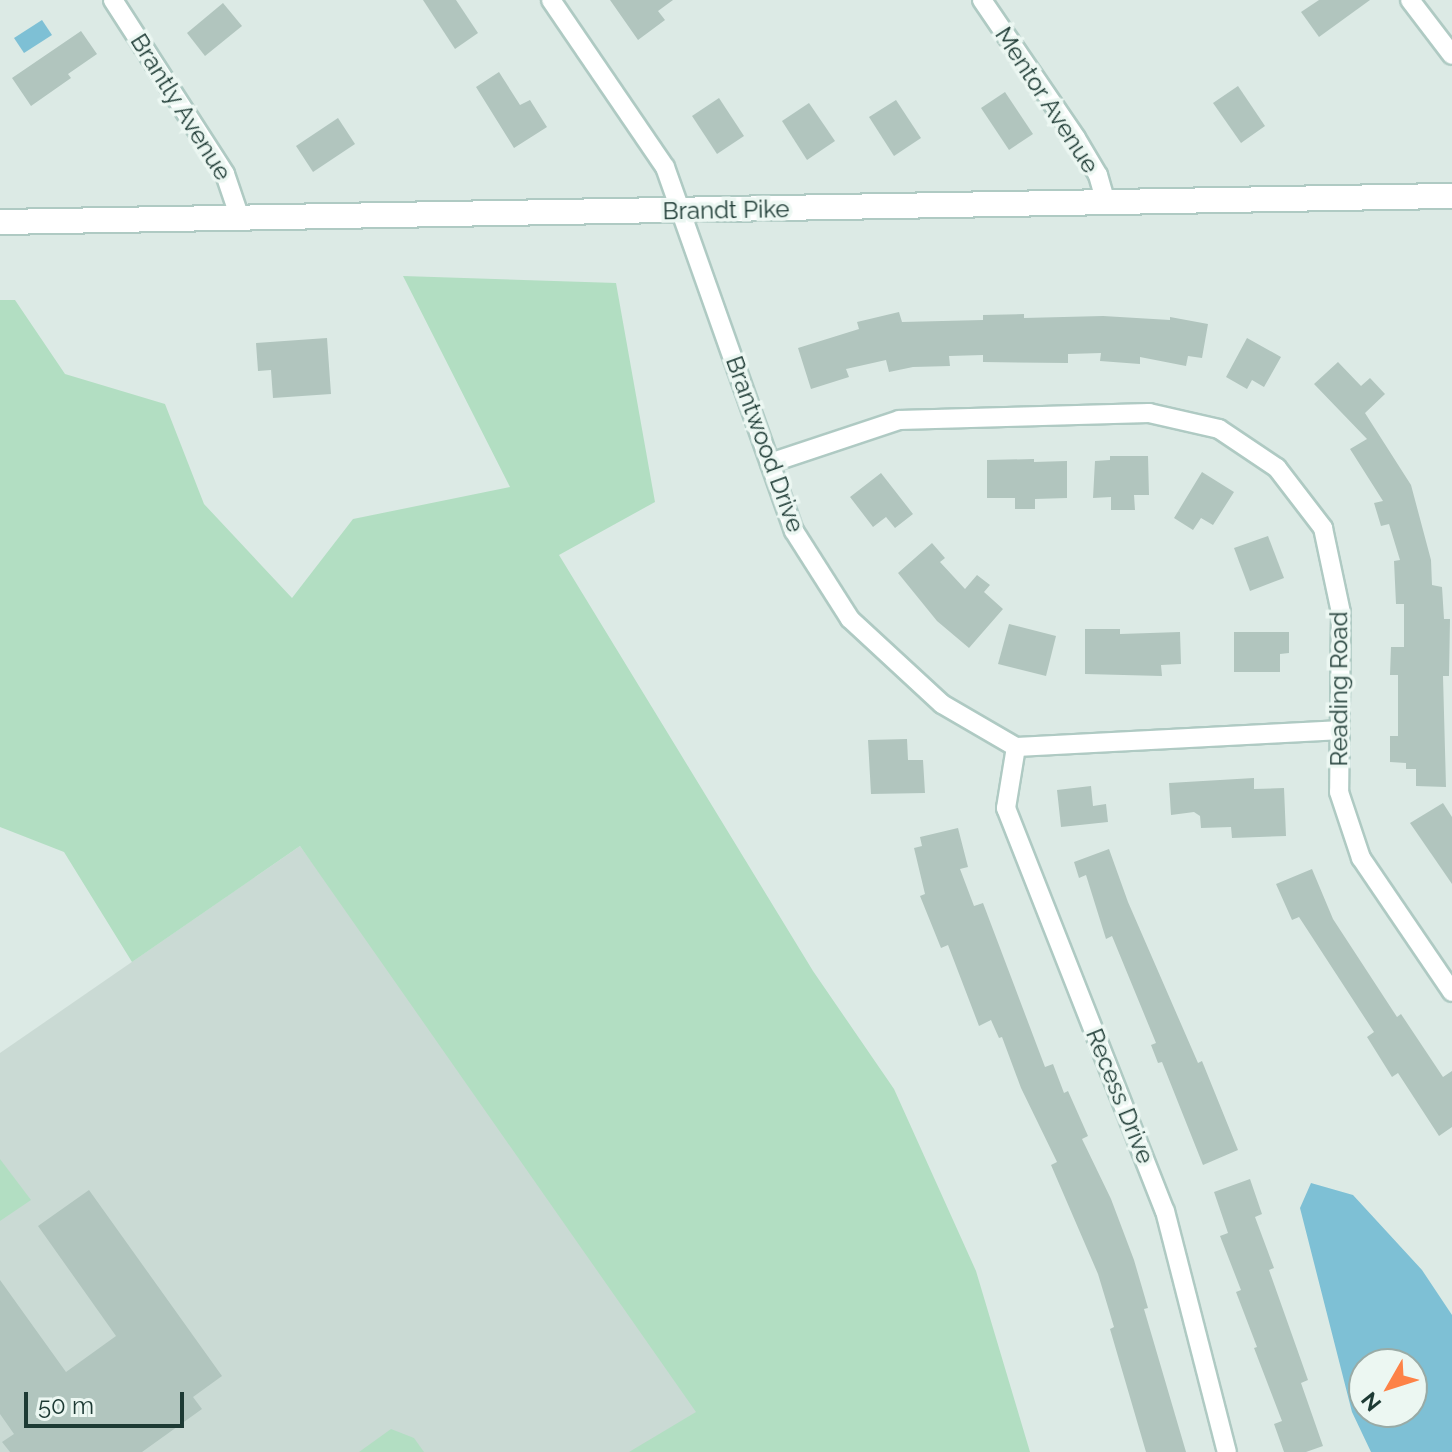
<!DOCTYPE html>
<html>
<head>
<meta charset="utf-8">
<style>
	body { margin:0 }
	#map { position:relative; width:1452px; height:1452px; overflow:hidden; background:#dceae5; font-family:Raleway,sans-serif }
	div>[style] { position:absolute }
	.built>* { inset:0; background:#cadad4 }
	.green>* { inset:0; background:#b2dec2 }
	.water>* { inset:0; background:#7ec0d5 }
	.building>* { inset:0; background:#b1c5be }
	.roads { filter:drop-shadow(2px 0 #afcac3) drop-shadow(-2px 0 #afcac3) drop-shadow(0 2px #afcac3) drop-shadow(0 -2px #afcac3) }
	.minor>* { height:18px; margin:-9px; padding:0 9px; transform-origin:9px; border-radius:9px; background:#fff }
	.secondary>* { height:24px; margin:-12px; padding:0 12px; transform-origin:12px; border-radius:12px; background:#fff }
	span { translate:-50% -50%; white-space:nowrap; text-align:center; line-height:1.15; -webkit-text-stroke:7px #ecf7f2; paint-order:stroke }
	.street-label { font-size:24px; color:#1d3a34 }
	.north { position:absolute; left:1348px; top:1348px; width:80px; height:80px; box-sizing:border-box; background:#ecf7f2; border:2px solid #99aba6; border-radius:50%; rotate:231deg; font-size:22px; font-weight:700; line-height:32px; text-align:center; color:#1d3a34 }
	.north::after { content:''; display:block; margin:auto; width:28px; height:36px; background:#fd8247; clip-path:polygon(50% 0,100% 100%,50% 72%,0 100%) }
	.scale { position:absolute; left:24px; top:1392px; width:160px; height:36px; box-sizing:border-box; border:4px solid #1d3a34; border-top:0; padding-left:10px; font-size:24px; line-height:28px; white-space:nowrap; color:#1d3a34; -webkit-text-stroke:6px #ecf7f2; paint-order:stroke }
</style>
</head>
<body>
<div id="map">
	<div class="built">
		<div style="clip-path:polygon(300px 846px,743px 1452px,0 1452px,0 1053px)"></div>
	</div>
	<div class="green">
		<div style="clip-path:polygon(403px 276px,616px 283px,655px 502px,559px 555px,813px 971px,894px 1089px,976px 1271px,1030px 1452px,629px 1452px,696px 1412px,300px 846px,132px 962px,64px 852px,0 827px,0 300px,15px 300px,65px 374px,165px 404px,204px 504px,292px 598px,353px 519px,510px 487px)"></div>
		<div style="clip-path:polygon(0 1159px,31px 1200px,0 1221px)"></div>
		<div style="clip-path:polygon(391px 1429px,414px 1438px,424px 1452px,359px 1452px)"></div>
	</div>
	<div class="water">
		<div style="clip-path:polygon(42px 20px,52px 35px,24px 53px,14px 38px)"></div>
		<div style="clip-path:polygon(evenodd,1311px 1183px,1353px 1195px,1422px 1270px,1452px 1315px,1452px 1452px,1371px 1452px,1352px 1412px,1300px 1208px,1311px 1183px,1412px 1364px,1412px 1412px,1364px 1412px,1364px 1364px,1412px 1364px)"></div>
	</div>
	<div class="building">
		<div style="clip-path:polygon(423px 0,456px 0,478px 33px,455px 49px)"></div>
		<div style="clip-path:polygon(610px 0,673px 0,658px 11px,665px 20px,638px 40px)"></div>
		<div style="clip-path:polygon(1319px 0,1370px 0,1319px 37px,1301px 12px)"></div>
		<div style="clip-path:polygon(223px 3px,242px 26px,205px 56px,187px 33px)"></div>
		<div style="clip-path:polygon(81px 31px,97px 54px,68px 74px,71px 78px,31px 106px,12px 78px)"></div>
		<div style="clip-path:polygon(499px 72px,520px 105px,530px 100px,547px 127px,514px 148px,476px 87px)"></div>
		<div style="clip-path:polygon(1238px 86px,1265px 126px,1241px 143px,1213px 103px)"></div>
		<div style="clip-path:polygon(1005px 92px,1033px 134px,1009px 150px,981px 108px)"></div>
		<div style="clip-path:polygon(719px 98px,744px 136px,717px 154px,692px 116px)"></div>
		<div style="clip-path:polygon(896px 100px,921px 138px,894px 156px,869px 117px)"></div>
		<div style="clip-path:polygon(809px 103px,835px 141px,807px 160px,782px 121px)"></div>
		<div style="clip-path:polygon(338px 118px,355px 144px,313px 172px,296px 146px)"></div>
		<div style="clip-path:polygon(899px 312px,902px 322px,983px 320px,983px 315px,1024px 314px,1024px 318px,1103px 316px,1170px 320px,1170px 317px,1208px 324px,1202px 358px,1188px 356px,1186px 366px,1140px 357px,1140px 364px,1100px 361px,1101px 353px,1068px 354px,1068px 363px,983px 362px,983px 355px,949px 356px,950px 366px,913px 367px,889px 372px,886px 360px,846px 369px,849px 377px,811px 389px,798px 348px,859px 329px,857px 322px)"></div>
		<div style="clip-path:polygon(327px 338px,331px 394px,273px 398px,271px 370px,258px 371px,256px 343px)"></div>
		<div style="clip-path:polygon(1247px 338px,1281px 357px,1264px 387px,1252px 380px,1247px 389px,1226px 377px)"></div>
		<div style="clip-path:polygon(1338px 362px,1361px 386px,1370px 378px,1385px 394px,1365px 413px,1411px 485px,1431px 560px,1432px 585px,1442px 587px,1444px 619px,1450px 619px,1449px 676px,1443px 676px,1446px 787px,1416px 786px,1416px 769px,1406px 769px,1406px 763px,1390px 762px,1390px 736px,1398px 736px,1398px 675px,1390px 675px,1391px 647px,1404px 647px,1404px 604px,1396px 604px,1394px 561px,1400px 560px,1389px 524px,1381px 526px,1374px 503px,1383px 501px,1350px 449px,1367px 439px,1314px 384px)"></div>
		<div style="clip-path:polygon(1110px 456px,1148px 456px,1149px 495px,1134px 495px,1135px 510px,1111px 510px,1111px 497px,1093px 498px,1095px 461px,1110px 460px)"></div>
		<div style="clip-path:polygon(1034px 459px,1034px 462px,1067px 461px,1067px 498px,1035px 499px,1035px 509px,1015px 509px,1015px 498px,987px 498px,987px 460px)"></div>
		<div style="clip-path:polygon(1202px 472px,1234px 492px,1213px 525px,1201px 518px,1193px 530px,1174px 518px)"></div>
		<div style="clip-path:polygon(881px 473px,913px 514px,895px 528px,886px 517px,873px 527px,850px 497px)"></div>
		<div style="clip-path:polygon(1268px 536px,1284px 578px,1250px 591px,1234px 548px)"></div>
		<div style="clip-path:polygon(932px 543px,945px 558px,940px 562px,965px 589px,977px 575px,990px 585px,984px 592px,1003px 609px,969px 648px,937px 621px,898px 573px)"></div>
		<div style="clip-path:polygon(1009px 624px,1056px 636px,1046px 676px,998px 664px)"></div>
		<div style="clip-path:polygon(1085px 629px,1120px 629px,1120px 634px,1180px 632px,1181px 664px,1161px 665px,1162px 676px,1085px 674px)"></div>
		<div style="clip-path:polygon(1234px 632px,1289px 632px,1289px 653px,1280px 654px,1280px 672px,1234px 672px)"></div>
		<div style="clip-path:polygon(907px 739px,908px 760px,923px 760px,925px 793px,871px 794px,868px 740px)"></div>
		<div style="clip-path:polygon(1254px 778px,1254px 789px,1284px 788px,1286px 836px,1232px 838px,1231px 827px,1201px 828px,1200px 816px,1194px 812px,1171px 815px,1169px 783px)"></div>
		<div style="clip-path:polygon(1091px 786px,1093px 806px,1106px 804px,1108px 822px,1061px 827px,1057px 790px)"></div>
		<div style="clip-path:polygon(1443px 803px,1452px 817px,1452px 884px,1410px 823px)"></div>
		<div style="clip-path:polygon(958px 828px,968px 867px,960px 869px,974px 906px,983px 903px,1045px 1067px,1053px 1064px,1064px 1093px,1068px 1091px,1088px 1136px,1082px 1139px,1111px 1199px,1134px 1260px,1148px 1308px,1144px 1309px,1186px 1452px,1146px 1452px,1110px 1329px,1114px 1327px,1098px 1274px,1051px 1165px,1057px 1162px,1021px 1088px,1002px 1037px,999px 1038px,991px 1020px,979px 1026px,948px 945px,941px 948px,920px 896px,925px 894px,914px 848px,922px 846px,920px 837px)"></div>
		<div style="clip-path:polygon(1109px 849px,1128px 902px,1198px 1063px,1202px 1061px,1238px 1150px,1203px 1165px,1162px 1062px,1158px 1063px,1151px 1045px,1156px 1043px,1112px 936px,1106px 939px,1086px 875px,1079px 878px,1074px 862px)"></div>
		<div style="clip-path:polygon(1312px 869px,1333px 919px,1397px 1017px,1401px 1014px,1443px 1077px,1452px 1071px,1452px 1127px,1439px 1136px,1398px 1073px,1392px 1077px,1367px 1037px,1374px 1032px,1299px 917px,1292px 920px,1276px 884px)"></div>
		<div style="clip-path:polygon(1250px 1179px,1262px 1214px,1255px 1217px,1274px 1268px,1269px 1270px,1308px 1380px,1301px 1383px,1323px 1446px,1306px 1452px,1284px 1452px,1274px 1424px,1282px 1421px,1254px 1348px,1257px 1347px,1236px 1292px,1241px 1290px,1220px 1236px,1228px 1233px,1214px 1192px)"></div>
		<div style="clip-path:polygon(89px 1190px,222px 1376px,193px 1397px,202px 1409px,142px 1452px,10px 1452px,2px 1442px,14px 1434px,0 1414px,0 1280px,66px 1372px,116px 1336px,38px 1226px)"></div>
	</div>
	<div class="roads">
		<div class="minor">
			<div style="left:113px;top:0;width:207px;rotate:57.2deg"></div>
			<div style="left:225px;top:174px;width:46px;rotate:71.2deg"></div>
			<div style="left:551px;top:0;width:202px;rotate:55.7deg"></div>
			<div style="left:665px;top:167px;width:386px;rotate:70.5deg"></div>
			<div style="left:794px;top:531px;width:104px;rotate:57.5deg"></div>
			<div style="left:850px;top:619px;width:125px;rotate:42.7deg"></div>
			<div style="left:942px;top:704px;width:86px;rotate:30.2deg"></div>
			<div style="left:1016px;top:747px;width:322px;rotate:-3deg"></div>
			<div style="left:982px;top:0;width:167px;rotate:55.7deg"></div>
			<div style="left:1076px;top:138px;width:43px;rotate:59.3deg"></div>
			<div style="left:1098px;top:175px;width:29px;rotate:74deg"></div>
			<div style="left:1410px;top:0;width:69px;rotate:52.6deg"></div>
			<div style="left:770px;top:463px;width:136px;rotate:-18.4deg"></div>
			<div style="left:899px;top:420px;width:250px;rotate:-1.6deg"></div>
			<div style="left:1149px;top:413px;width:72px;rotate:12.9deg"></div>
			<div style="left:1219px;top:429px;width:70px;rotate:33.9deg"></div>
			<div style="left:1277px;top:468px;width:76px;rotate:52.5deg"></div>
			<div style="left:1323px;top:528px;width:87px;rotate:78deg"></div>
			<div style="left:1341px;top:613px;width:179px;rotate:90.6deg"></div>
			<div style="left:1339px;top:792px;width:70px;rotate:71.6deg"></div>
			<div style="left:1361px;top:858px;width:162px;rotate:55.8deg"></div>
			<div style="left:1016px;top:747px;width:62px;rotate:99.3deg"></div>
			<div style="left:1006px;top:808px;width:433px;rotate:68.5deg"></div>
			<div style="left:1165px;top:1211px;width:249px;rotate:75.6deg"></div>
		</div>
		<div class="secondary">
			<div style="left:0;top:222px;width:1452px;rotate:-1.03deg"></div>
		</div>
	</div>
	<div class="street-label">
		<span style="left:1047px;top:100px;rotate:57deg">Mentor Avenue</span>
		<span style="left:181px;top:107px;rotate:58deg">Brantly Avenue</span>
		<span style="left:726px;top:210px;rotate:-1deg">Brandt Pike</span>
		<span style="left:765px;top:444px;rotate:70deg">Brantwood Drive</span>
		<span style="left:1339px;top:689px;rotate:-90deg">Reading Road</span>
		<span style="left:1120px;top:1096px;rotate:68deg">Recess Drive</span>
	</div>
	<div class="north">N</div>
	<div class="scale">50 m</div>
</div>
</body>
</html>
